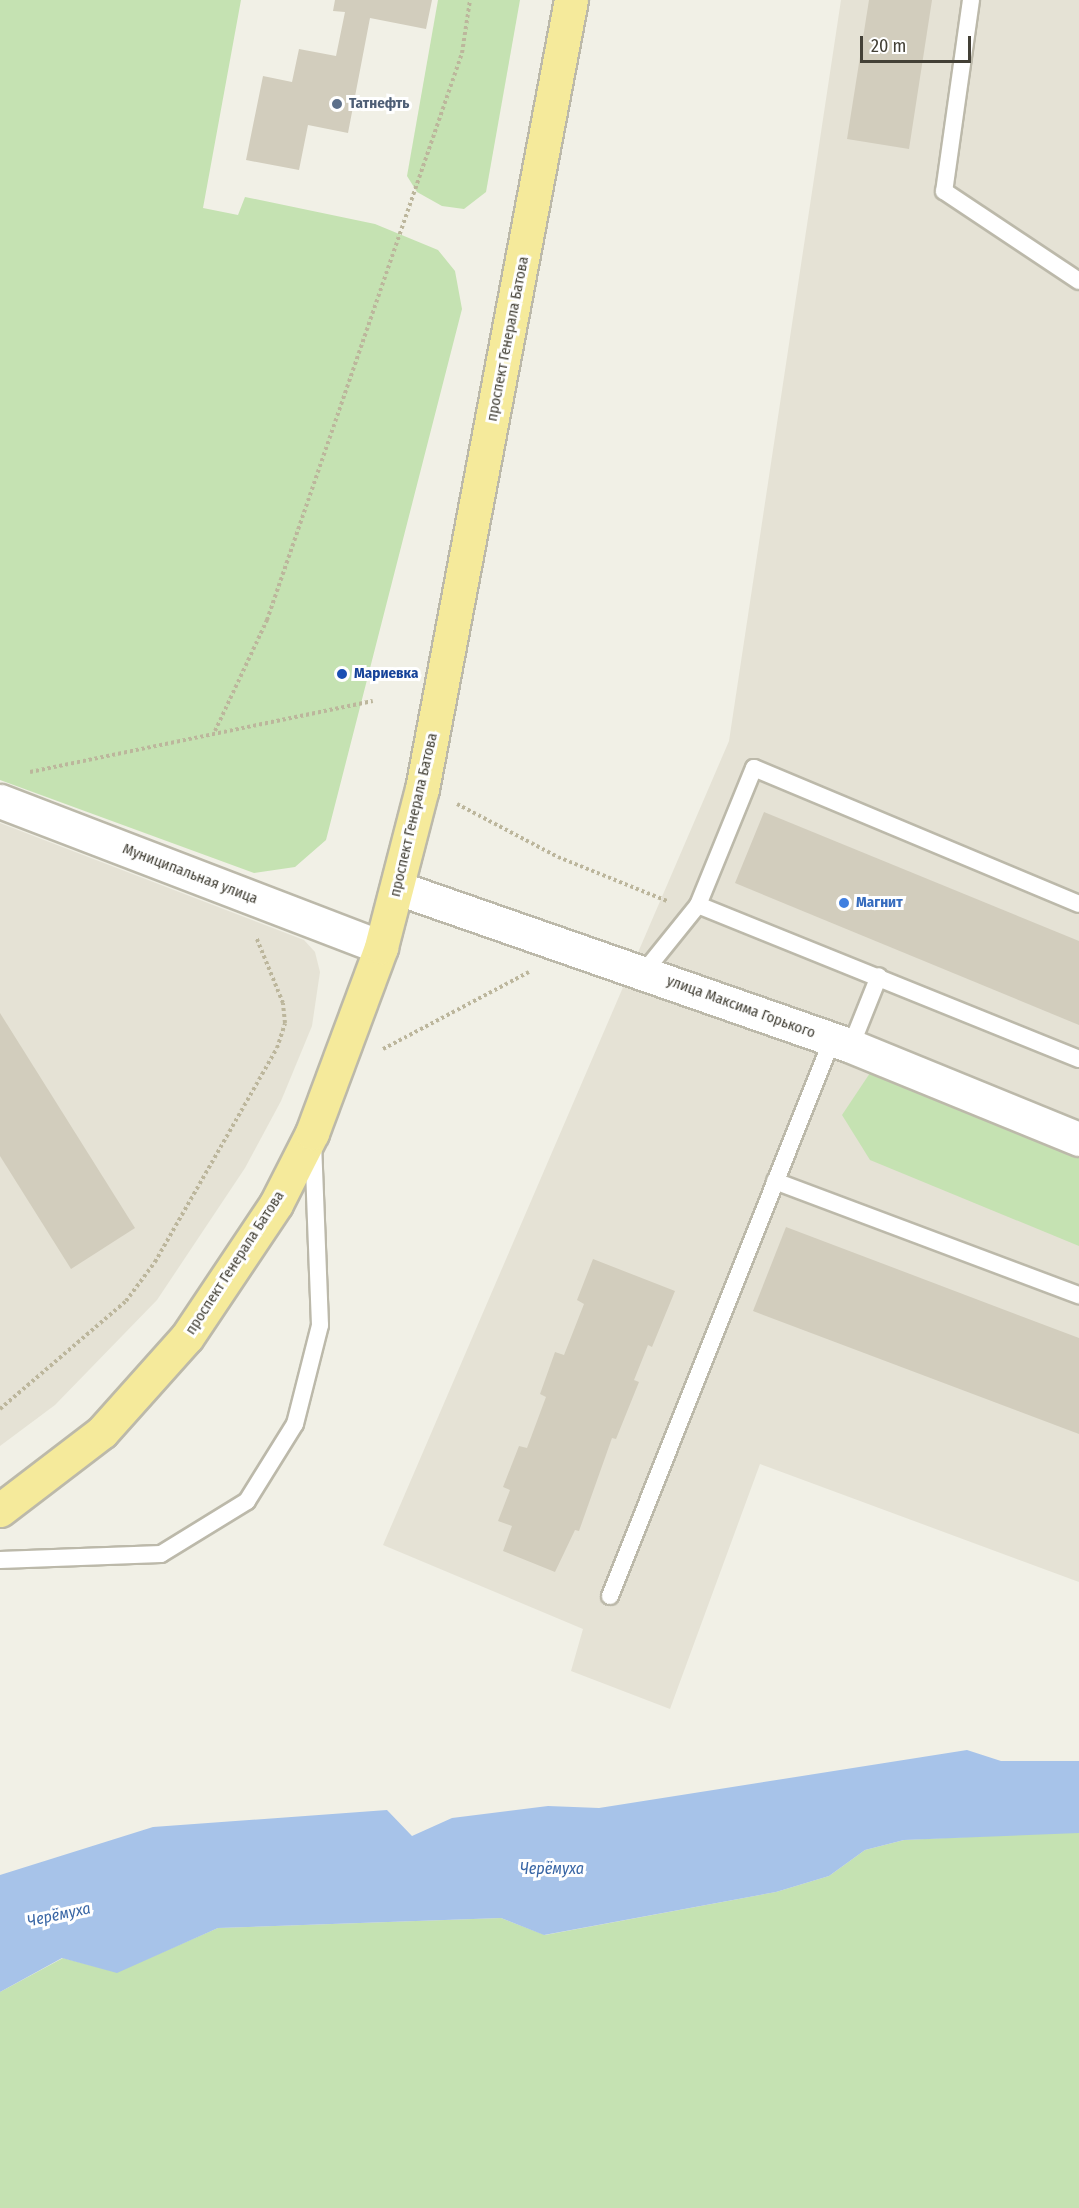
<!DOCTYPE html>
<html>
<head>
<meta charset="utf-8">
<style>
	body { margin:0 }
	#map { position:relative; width:1079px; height:2208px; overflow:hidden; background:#f1f0e6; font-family:"Fira Sans Condensed",sans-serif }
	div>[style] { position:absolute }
	.residential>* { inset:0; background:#e5e2d5 }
	.green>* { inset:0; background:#c5e2b2 }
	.water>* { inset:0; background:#a7c3e9 }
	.building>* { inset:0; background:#d2cdbd }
	.path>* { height:4px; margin-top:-2px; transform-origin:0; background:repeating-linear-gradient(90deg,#bcb69c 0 3px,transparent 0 6px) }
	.roads { filter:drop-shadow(2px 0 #bcb9aa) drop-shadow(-2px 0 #bcb9aa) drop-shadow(0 2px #bcb9aa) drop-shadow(0 -2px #bcb9aa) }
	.lane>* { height:16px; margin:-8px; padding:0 8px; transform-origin:8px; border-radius:8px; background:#fff }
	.street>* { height:33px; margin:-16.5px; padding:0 16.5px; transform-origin:16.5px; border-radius:16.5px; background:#fff }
	.primary>* { height:33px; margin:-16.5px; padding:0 16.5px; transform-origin:16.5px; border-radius:16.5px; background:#f5ea9b }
	.dots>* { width:16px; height:16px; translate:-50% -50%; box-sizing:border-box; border:3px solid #fff; border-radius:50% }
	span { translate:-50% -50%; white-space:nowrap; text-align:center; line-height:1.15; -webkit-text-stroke:6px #fff; paint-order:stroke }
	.service-label { font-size:15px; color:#4e5e75; font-weight:700 }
	.left { translate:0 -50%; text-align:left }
	.street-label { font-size:15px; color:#434036 }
	.transit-label { font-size:15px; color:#164399; font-weight:700 }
	.shop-label { font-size:15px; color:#366cbe; font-weight:700 }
	.water-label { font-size:16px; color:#3966a5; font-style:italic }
	.scale { position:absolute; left:860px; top:36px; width:111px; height:27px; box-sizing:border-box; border:3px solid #434036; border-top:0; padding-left:8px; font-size:18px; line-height:21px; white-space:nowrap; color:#434036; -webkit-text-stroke:4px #fff; paint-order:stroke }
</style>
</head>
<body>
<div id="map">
	<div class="residential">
		<div style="clip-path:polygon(841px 0,1079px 0,1079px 1582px,760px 1464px,670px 1709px,571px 1671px,583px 1629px,383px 1545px,729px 741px)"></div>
		<div style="clip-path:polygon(0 823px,304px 940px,315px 952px,320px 972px,312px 1026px,281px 1101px,245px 1168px,157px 1300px,55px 1405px,0 1446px)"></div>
	</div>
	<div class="green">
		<div style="clip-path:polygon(0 0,241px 0,203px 208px,238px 215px,245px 197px,375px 224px,438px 250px,455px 271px,462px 309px,326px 840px,295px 867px,254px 873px,0 780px)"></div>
		<div style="clip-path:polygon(438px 0,520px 0,486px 192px,464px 209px,442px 206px,417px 192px,407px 176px)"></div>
		<div style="clip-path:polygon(874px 1067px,1079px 1150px,1079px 1246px,870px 1160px,842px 1115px)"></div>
		<div style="clip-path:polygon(1068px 1832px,1079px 1833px,1079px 2208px,0 2208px,0 1992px,63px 1958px,117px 1972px,218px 1928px,501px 1918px,545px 1935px,776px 1892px,829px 1876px,865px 1850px,904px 1840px)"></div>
	</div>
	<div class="water">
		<div style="clip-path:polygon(967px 1750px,1001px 1761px,1079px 1761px,1079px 1833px,904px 1840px,865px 1850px,829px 1876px,776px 1892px,544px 1935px,501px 1918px,218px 1928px,117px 1973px,62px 1958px,0 1992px,0 1875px,153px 1827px,387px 1810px,412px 1836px,452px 1818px,548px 1806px,599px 1808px)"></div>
	</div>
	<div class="building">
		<div style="clip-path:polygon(335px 0,432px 0,426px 29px,370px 18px,348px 133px,308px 125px,299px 170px,246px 160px,263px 76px,292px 82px,299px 49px,336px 56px,345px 12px,333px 11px)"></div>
		<div style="clip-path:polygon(869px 0,932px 0,909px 149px,847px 139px)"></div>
		<div style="clip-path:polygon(764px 812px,1079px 941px,1079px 1025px,735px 883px)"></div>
		<div style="clip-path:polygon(0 1013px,135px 1228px,71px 1269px,0 1156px)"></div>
		<div style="clip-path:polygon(786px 1227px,1079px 1338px,1079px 1434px,753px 1311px)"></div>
		<div style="clip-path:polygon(593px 1259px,675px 1291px,652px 1347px,648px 1345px,634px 1380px,639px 1382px,616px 1439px,612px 1438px,579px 1531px,575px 1530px,555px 1572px,503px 1551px,512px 1526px,498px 1521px,510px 1490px,503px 1487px,519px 1446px,527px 1448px,546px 1397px,540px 1394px,555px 1352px,564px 1355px,584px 1304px,577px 1300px)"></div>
	</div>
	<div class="path">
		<div style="left:215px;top:731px;width:123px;rotate:-64.9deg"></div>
		<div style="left:267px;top:620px;width:600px;rotate:-71.02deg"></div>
		<div style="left:462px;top:53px;width:54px;rotate:-81.4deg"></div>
		<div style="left:30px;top:772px;width:350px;rotate:-11.7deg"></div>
		<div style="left:457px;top:804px;width:114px;rotate:27.7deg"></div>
		<div style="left:558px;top:857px;width:118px;rotate:22deg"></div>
		<div style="left:383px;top:1049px;width:165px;rotate:-27.8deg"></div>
		<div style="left:0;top:1409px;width:166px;rotate:-40.6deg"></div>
		<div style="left:126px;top:1301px;width:49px;rotate:-53.4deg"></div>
		<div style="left:155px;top:1262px;width:246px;rotate:-60.3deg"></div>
		<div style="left:277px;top:1048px;width:26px;rotate:-72deg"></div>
		<div style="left:285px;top:1023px;width:20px;rotate:-96deg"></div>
		<div style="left:283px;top:1003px;width:71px;rotate:-112.2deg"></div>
	</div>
	<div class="roads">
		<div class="lane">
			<div style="left:971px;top:0;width:193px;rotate:98deg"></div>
			<div style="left:944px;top:191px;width:162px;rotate:33.7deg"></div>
			<div style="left:698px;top:905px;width:148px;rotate:-67.8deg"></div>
			<div style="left:754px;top:768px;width:352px;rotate:22.7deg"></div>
			<div style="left:644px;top:972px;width:86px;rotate:-51.1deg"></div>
			<div style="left:698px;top:905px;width:411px;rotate:22deg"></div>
			<div style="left:851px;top:1046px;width:75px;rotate:-68.2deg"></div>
			<div style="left:775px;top:1181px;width:325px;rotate:20.6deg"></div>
			<div style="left:0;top:1560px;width:161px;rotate:-2.1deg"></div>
			<div style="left:161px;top:1554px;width:101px;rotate:-31.6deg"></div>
			<div style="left:247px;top:1501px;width:91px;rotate:-58.1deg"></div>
			<div style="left:295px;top:1424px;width:102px;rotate:-75.8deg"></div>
			<div style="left:320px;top:1325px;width:183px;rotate:-92.2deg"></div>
			<div style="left:610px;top:1596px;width:599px;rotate:-68.23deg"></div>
		</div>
		<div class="street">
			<div style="left:0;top:801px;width:408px;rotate:21deg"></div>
			<div style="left:398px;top:888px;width:480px;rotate:19.2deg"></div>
			<div style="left:851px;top:1046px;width:246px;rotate:22.2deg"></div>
		</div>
		<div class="primary">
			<div style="left:0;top:1510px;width:128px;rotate:-37.4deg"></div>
			<div style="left:102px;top:1432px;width:127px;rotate:-48.2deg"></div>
			<div style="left:187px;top:1337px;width:160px;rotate:-56.2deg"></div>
			<div style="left:276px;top:1204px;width:80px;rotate:-63.1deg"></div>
			<div style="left:312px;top:1133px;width:198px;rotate:-69.6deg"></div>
			<div style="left:381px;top:947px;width:163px;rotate:-75.5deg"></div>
			<div style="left:422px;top:789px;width:803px;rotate:-79.31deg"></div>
		</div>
	</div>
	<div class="dots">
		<div style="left:337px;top:104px;background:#5c6f8a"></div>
		<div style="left:342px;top:674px;background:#1a4fb4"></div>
		<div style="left:844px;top:903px;background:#3f7fe0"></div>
	</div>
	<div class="service-label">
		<span class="left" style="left:349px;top:104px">Татнефть</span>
	</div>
	<div class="street-label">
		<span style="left:508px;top:339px;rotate:-79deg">проспект Генерала Батова</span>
		<span style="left:414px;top:815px;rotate:-77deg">проспект Генерала Батова</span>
		<span style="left:190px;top:874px;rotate:21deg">Муниципальная улица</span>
		<span style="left:741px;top:1007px;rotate:20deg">улица Максима Горького</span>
		<span style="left:235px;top:1263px;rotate:-57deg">проспект Генерала Батова</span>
	</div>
	<div class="transit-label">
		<span class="left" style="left:354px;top:674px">Мариевка</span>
	</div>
	<div class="shop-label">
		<span class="left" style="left:856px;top:903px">Магнит</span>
	</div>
	<div class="water-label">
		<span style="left:552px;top:1869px">Черёмуха</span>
		<span style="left:59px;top:1915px;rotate:-12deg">Черёмуха</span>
	</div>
	<div class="scale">20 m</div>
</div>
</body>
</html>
